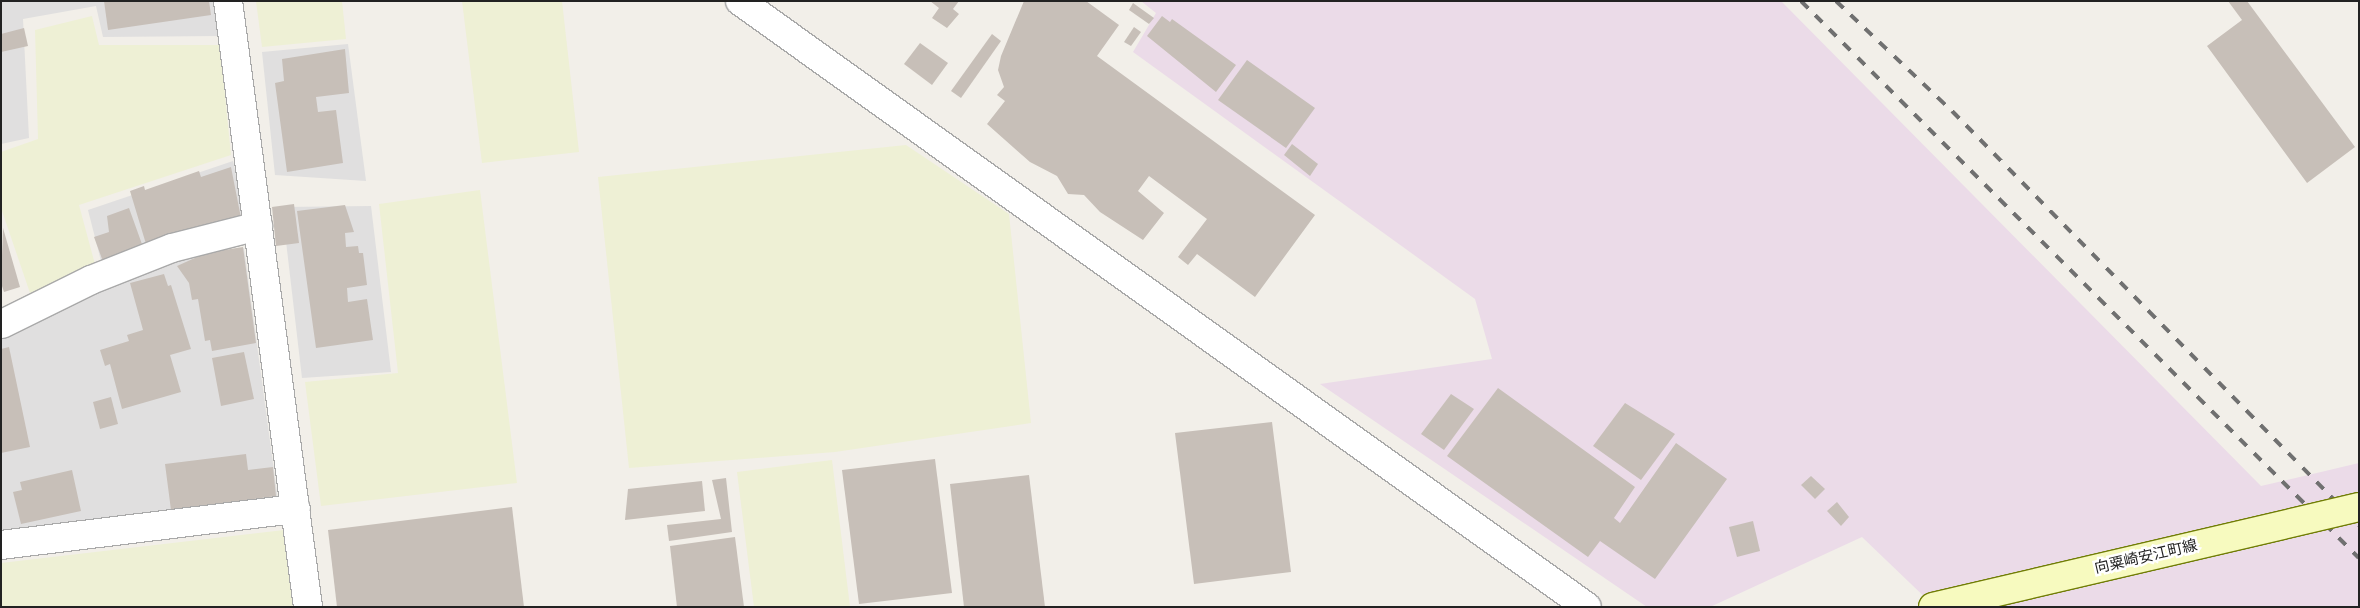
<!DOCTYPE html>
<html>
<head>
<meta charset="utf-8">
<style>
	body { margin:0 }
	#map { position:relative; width:2360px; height:608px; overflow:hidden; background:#f2efe9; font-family:Karla,"Noto Sans JP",sans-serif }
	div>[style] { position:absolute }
	.residential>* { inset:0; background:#e0dfdf }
	.industrial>* { inset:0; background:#ebdbe8 }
	.farmland>* { inset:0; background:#eef0d5 }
	.building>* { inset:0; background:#c7bfb8 }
	.roads { filter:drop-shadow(1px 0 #a9a9a9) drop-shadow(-1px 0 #a9a9a9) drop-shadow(0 1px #a9a9a9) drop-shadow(0 -1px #a9a9a9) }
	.street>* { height:28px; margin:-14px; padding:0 14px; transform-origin:14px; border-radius:14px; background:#fff }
	.rail>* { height:4px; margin-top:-2px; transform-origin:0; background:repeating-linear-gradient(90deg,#707070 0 10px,transparent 0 20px) }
	.bridges { filter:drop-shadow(1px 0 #707d05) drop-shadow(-1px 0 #707d05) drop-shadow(0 1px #707d05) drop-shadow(0 -1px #707d05) }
	.secondary-bridge>* { height:28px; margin:-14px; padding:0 14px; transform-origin:14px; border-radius:14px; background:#f7fabf }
	span { translate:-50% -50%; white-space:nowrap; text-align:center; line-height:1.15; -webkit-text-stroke:5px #fff; paint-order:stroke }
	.street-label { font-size:15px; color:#222 }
	.frame { position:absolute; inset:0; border:2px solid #222; pointer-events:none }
</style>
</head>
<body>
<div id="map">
	<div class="residential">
		<div style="clip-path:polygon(1px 1px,215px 1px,219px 36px,103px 37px,96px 6px,23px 19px,29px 138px,1px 144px)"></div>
		<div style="clip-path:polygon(348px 44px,366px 181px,275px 175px,262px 52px)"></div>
		<div style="clip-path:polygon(233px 161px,245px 219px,102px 265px,88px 210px)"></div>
		<div style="clip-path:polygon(371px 206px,391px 372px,302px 378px,282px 207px)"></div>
		<div style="clip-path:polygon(244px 248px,278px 501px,1px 536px,1px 331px,182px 253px)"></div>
	</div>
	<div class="industrial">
		<div style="clip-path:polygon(1141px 1px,1781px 1px,2261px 486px,2359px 463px,2359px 607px,1935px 607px,1862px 537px,1710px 607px,1647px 607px,1320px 384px,1492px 359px,1475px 299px,1133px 52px,1156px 13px)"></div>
	</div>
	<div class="farmland">
		<div style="clip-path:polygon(256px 1px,342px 1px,346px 39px,262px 47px)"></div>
		<div style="clip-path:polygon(462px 1px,562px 1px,579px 152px,482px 163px)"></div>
		<div style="clip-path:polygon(92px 16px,99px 45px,220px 45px,231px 155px,79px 205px,96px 268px,30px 293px,1px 208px,1px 152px,38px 139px,35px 30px)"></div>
		<div style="clip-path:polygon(906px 145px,1009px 214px,1031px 423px,835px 452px,629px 468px,598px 177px)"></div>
		<div style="clip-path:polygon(480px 190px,517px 483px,321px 506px,305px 382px,398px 373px,379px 204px)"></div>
		<div style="clip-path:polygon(832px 460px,850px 607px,754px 607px,737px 472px)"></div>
		<div style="clip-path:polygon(284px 530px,294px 607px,1px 607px,1px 563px)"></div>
	</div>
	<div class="building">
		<div style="clip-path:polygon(104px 1px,209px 1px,211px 15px,108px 30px)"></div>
		<div style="clip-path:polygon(930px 1px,959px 1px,953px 9px,959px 14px,947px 28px,932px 18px,939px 8px)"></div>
		<div style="clip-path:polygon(1024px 1px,1086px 1px,1119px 25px,1097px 56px,1315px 215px,1255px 297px,1197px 254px,1188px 265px,1178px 257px,1207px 219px,1149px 176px,1138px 191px,1164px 213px,1143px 240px,1100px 212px,1084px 195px,1068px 194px,1057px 176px,1030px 162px,987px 124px,1005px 101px,997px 95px,1004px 87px,998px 70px,1001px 56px)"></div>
		<div style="clip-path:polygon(2228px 1px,2247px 1px,2355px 147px,2307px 183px,2207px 46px,2242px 20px)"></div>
		<div style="clip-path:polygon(1133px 3px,1154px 18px,1149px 24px,1129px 10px)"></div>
		<div style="clip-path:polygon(1162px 16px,1170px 22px,1172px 19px,1236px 65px,1216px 92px,1147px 36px)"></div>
		<div style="clip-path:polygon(1134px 27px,1141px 32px,1131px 46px,1124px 42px)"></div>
		<div style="clip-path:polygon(24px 28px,28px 46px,1px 52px,1px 34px)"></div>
		<div style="clip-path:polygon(992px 34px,1001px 41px,961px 98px,951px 91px)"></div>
		<div style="clip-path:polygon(920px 43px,948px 63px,932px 85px,904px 64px)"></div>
		<div style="clip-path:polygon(345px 49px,349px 93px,316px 97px,318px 112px,336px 110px,343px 163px,287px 172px,275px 83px,284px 81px,282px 59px)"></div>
		<div style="clip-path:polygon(1247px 60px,1315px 108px,1286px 148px,1218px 100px)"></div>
		<div style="clip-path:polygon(1292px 144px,1318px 164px,1310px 176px,1284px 155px)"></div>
		<div style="clip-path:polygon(231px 167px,241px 218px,146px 244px,130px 191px,144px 186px,145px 190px,199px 171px,201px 177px)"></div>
		<div style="clip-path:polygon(294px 204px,299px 243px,276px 246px,272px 207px)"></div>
		<div style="clip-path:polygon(345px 205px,354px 232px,345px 233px,346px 247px,358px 246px,359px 253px,363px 253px,367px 285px,347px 288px,348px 302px,367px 299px,373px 340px,316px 348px,297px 211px)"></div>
		<div style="clip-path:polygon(129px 208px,143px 247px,105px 267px,94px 237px,109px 232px,107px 216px)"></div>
		<div style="clip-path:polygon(3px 228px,20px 287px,4px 292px,1px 283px)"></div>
		<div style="clip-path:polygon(243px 247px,256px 343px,212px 351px,210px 340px,205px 341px,198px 299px,192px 300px,189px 283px,177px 266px,206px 253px)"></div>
		<div style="clip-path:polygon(164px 274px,168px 286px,171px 285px,191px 349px,170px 355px,181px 392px,122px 409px,110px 364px,105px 366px,100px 350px,129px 341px,127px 335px,143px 330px,130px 283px)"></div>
		<div style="clip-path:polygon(9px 347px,30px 447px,1px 453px,1px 349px)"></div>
		<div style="clip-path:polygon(244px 352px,254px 399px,221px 406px,212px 358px)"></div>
		<div style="clip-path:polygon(1498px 388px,1635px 487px,1614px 518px,1620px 523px,1676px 443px,1727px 479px,1655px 579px,1600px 541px,1588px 557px,1447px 456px)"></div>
		<div style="clip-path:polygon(1451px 394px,1474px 409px,1444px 450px,1421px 434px)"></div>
		<div style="clip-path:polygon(111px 397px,118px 424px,100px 429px,93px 402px)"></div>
		<div style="clip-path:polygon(1625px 403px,1675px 434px,1641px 480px,1593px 446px)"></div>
		<div style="clip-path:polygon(1272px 422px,1291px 572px,1194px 584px,1175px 433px)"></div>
		<div style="clip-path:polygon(246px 454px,248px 470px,273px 467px,276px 496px,171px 510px,165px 464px)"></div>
		<div style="clip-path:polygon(935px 459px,952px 593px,859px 604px,842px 470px)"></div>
		<div style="clip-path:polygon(72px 470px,81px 511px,21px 524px,13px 492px,22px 490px,20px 482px)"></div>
		<div style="clip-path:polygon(1029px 475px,1045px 607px,964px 607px,950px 484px)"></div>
		<div style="clip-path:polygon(1811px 476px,1825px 489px,1815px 499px,1801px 485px)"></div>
		<div style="clip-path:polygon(726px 478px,732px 532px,669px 541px,667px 525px,721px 519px,712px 480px)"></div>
		<div style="clip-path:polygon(702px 481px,705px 511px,625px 520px,628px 489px)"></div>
		<div style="clip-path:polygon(1837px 502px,1849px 517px,1841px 526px,1827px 511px)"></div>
		<div style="clip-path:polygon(512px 507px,524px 607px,337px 607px,328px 530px)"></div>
		<div style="clip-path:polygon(1753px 521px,1760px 551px,1737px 557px,1729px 527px)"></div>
		<div style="clip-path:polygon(735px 537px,744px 607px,677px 607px,670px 546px)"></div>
	</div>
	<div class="roads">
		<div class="street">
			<div style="left:228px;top:1px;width:611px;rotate:82.48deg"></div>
			<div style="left:740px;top:1px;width:1041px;rotate:35.58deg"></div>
			<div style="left:2px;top:324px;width:99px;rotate:-26.3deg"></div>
			<div style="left:91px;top:280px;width:87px;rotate:-21.6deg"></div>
			<div style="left:172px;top:248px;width:89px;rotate:-14.3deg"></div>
			<div style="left:1px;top:545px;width:297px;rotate:-7deg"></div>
		</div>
	</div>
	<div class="rail">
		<div style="left:1801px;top:1px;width:788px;rotate:44.95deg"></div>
		<div style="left:1836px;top:1px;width:160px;rotate:43.5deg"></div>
		<div style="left:1952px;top:111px;width:581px;rotate:45.49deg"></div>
	</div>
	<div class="bridges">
		<div class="secondary-bridge">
			<div style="left:1933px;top:607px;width:438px;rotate:-13.2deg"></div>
		</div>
	</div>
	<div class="street-label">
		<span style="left:2146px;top:557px;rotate:-13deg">向粟崎安江町線</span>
	</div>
	<div class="frame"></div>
</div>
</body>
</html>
